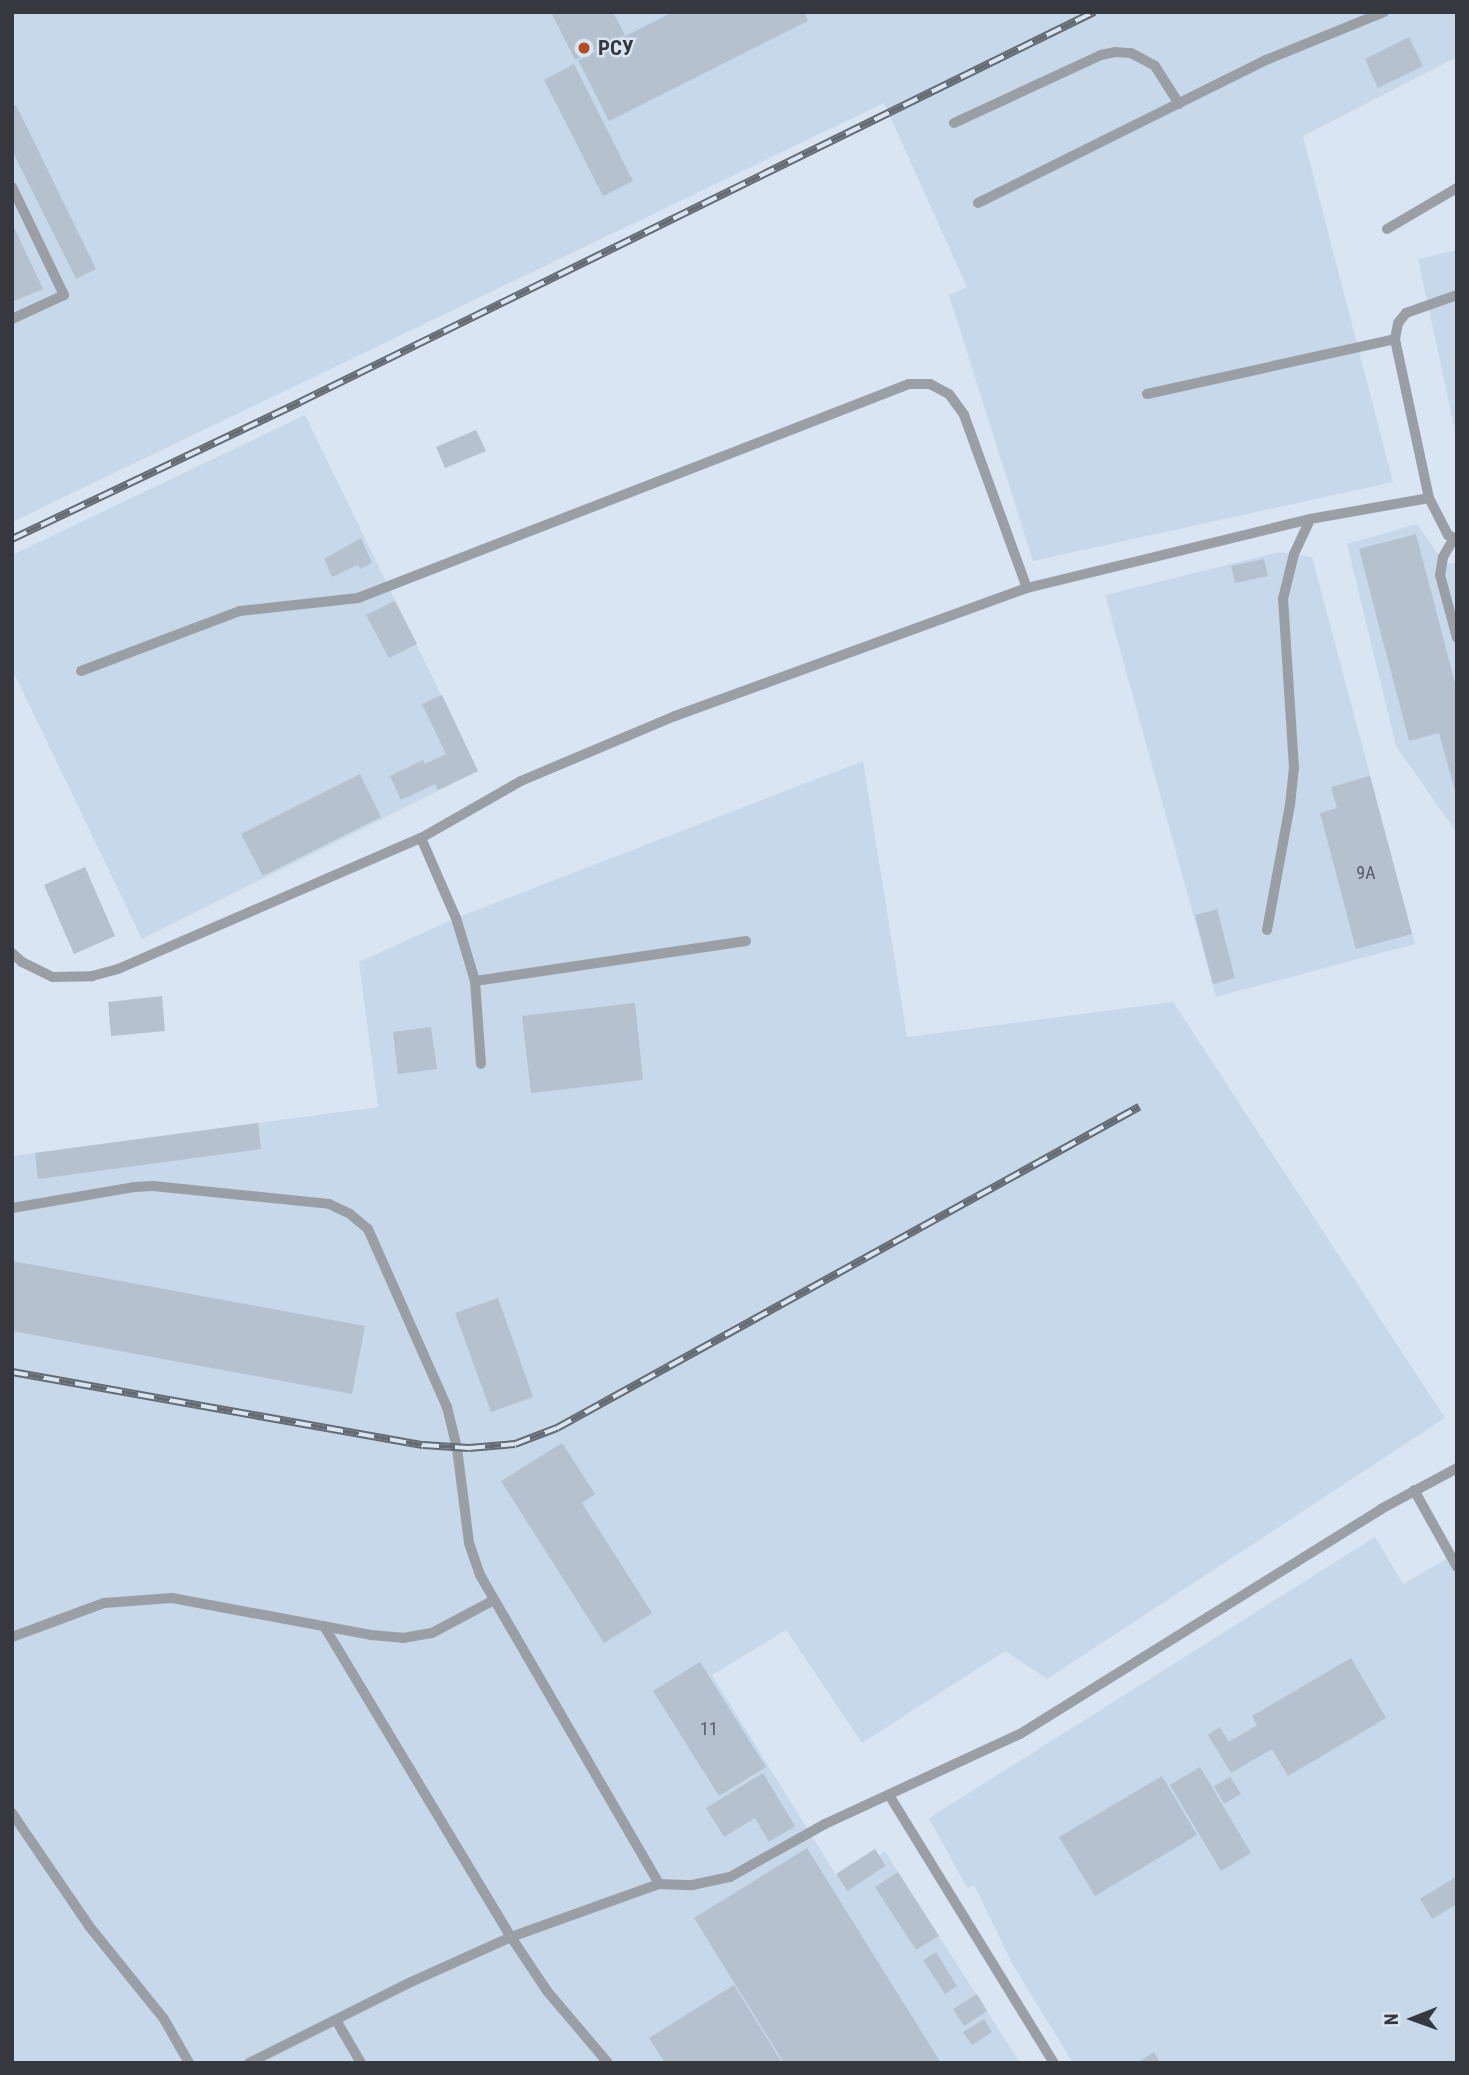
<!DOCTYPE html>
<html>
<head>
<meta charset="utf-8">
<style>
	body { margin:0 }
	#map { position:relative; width:1469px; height:2075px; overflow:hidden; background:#d9e5f3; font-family:"Roboto Condensed",sans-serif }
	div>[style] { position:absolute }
	.built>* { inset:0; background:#c7d8ea }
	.building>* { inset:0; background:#b5c1ce }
	.lane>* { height:10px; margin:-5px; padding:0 5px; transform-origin:5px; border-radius:5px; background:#9a9fa5 }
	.rail>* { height:8px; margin-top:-4px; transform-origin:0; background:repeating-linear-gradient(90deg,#d9e5f3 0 16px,#656b73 0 32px); box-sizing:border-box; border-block:2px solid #656b73 }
	.dots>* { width:19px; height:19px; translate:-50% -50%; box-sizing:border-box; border:4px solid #d9e5f3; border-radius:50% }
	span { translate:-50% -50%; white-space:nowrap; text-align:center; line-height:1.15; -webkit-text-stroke:5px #d9e5f3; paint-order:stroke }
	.number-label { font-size:18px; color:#555b63 }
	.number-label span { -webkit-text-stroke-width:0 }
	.poi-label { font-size:21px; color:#35393f; font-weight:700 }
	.left { translate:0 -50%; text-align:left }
	.frame { position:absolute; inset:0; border:14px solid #35393f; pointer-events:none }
	.north { position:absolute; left:1378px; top:1984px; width:70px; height:70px; -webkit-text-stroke:5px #d9e5f3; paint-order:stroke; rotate:269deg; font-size:19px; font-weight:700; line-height:28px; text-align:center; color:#35393f }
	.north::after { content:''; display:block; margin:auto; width:24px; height:32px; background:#35393f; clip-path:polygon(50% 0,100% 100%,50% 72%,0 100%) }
</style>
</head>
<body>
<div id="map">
	<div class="built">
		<div style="clip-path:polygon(12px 12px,1457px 12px,1457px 57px,1303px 136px,1393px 482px,1033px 561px,949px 295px,967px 287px,884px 103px,12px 522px)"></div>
		<div style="clip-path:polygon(1457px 250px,1457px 440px,1418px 259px)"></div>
		<div style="clip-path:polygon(305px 415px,478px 771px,142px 939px,12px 669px,12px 555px)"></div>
		<div style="clip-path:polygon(1417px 524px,1445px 564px,1457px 562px,1457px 833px,1396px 746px,1347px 544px)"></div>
		<div style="clip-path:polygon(1279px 552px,1312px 557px,1415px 944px,1216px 997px,1105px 595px)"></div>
		<div style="clip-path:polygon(863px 761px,907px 1037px,1173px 1002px,1445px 1418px,1047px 1679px,1005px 1651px,862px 1743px,786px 1630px,712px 1675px,846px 1891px,886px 1866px,879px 1855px,885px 1851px,898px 1872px,876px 1887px,916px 1950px,939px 1936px,1020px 2063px,12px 2063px,12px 1156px,378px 1107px,359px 962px,456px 918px)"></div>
		<div style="clip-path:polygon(1375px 1537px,1403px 1584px,1457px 1553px,1457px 2063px,1073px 2063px,1013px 1965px,974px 1885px,967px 1888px,929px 1818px)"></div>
	</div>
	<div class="building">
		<div style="clip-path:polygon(551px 12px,613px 12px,625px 35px,575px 60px)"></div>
		<div style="clip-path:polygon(673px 12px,804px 12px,808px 21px,609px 121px,578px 60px)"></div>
		<div style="clip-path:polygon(1409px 37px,1423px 66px,1378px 88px,1365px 59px)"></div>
		<div style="clip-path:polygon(574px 64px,633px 181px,603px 196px,544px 80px)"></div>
		<div style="clip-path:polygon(16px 105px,96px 269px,76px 279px,12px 150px,12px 107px)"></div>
		<div style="clip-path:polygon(12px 223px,43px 289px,12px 302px)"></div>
		<div style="clip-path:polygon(476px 430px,486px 451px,445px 468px,436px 447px)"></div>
		<div style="clip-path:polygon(1416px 534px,1457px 691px,1457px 798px,1439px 733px,1409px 741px,1359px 549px)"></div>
		<div style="clip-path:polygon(361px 538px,372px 563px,360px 569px,358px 565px,332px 577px,324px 559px)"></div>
		<div style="clip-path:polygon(1264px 559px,1268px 576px,1235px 583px,1231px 566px)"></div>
		<div style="clip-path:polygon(395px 601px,417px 644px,389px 658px,366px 615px)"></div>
		<div style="clip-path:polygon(442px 695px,478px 771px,438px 790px,435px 784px,401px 800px,390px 776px,423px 760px,425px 764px,446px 754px,422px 704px)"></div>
		<div style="clip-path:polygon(360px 774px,381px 817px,263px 876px,241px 834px)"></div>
		<div style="clip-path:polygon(1370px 776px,1412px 934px,1356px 949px,1320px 813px,1337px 808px,1331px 787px)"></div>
		<div style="clip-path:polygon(85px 867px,115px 936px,74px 954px,44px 885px)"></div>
		<div style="clip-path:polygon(1217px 909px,1235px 978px,1213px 984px,1195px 915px)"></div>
		<div style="clip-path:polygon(162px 996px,165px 1031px,111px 1036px,108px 1002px)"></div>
		<div style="clip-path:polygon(635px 1003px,643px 1080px,531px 1093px,522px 1016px)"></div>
		<div style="clip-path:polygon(431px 1027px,437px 1069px,398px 1074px,393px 1032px)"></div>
		<div style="clip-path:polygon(258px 1123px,261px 1149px,38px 1179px,35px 1153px)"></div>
		<div style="clip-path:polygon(12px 1261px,365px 1326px,352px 1394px,12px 1331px)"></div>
		<div style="clip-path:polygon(498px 1298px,533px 1397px,491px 1412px,455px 1313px)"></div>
		<div style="clip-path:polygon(562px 1443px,595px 1494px,582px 1503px,652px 1613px,604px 1643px,501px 1481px)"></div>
		<div style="clip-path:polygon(1351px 1658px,1386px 1718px,1288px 1776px,1272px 1749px,1231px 1773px,1208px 1735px,1220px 1727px,1229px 1742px,1257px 1725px,1262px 1735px,1252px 1716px)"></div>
		<div style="clip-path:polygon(700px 1662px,766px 1767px,719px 1796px,653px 1691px)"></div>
		<div style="clip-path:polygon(1200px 1767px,1251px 1853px,1221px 1871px,1170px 1785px)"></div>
		<div style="clip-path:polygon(763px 1773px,795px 1826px,769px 1842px,755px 1818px,724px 1837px,706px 1808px)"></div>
		<div style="clip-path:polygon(1162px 1776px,1197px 1835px,1095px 1896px,1059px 1837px)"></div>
		<div style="clip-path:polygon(1230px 1777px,1241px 1794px,1224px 1804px,1214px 1786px)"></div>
		<div style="clip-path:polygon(807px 1848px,941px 2063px,784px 2063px,694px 1918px)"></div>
		<div style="clip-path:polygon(875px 1849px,886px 1866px,847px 1891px,836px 1874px)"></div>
		<div style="clip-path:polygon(898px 1872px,939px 1936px,916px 1950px,875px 1887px)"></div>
		<div style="clip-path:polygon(1457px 1876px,1457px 1904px,1432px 1919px,1420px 1899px)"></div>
		<div style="clip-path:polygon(936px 1952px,957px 1986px,945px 1994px,923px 1960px)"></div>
		<div style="clip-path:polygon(734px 1985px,781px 2061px,665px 2063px,649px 2038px)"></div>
		<div style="clip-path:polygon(977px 1994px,987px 2011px,964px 2026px,953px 2009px)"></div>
		<div style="clip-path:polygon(984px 2019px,992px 2032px,972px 2045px,963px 2032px)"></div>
		<div style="clip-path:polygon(1154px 2052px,1160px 2063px,1137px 2063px)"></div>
	</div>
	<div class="lane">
		<div style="left:954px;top:123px;width:162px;rotate:-24.8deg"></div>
		<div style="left:1101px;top:55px;width:14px;rotate:-12deg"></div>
		<div style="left:1115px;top:52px;width:16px;rotate:4deg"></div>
		<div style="left:1131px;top:53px;width:27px;rotate:28deg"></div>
		<div style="left:1155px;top:66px;width:45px;rotate:57.7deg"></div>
		<div style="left:12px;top:187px;width:120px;rotate:64.3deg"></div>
		<div style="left:64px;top:295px;width:57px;rotate:155.2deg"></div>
		<div style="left:978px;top:203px;width:322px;rotate:-26.4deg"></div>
		<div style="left:1266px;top:60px;width:127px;rotate:-22.1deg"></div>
		<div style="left:1387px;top:229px;width:81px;rotate:-30.4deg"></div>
		<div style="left:1147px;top:394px;width:254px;rotate:-12.5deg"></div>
		<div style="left:1429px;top:498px;width:163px;rotate:-102.1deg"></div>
		<div style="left:1395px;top:339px;width:16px;rotate:-79deg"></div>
		<div style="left:1398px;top:323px;width:13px;rotate:-51deg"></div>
		<div style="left:1406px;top:313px;width:54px;rotate:-19.4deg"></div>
		<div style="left:1454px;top:538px;width:22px;rotate:120deg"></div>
		<div style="left:1443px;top:557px;width:18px;rotate:99deg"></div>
		<div style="left:1440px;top:575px;width:65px;rotate:74.9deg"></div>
		<div style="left:81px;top:671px;width:170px;rotate:-20.7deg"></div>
		<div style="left:240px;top:611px;width:119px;rotate:-6.3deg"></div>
		<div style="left:358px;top:598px;width:591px;rotate:-21.23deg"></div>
		<div style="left:909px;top:384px;width:21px"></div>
		<div style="left:930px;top:384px;width:21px;rotate:28deg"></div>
		<div style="left:949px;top:394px;width:26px;rotate:54deg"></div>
		<div style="left:964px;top:415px;width:184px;rotate:70deg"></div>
		<div style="left:421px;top:838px;width:87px;rotate:66.4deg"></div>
		<div style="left:456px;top:918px;width:66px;rotate:73.2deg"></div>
		<div style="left:475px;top:981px;width:83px;rotate:85.9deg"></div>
		<div style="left:1267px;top:930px;width:127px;rotate:-79.6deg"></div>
		<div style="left:1290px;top:805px;width:37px;rotate:-84deg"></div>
		<div style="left:1294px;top:768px;width:169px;rotate:-93.7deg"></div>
		<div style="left:1283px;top:599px;width:46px;rotate:-76.3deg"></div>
		<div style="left:1294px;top:554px;width:38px;rotate:-65deg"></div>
		<div style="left:1310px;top:519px;width:121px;rotate:-10deg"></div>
		<div style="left:1429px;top:498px;width:42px;rotate:62.8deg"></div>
		<div style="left:1448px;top:535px;width:10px;rotate:24deg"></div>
		<div style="left:12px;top:953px;width:13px;rotate:42deg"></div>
		<div style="left:22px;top:962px;width:34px;rotate:26deg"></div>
		<div style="left:53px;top:977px;width:39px;rotate:-1deg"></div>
		<div style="left:92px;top:976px;width:27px;rotate:-15deg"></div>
		<div style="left:118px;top:969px;width:330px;rotate:-23.4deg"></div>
		<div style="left:421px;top:838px;width:115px;rotate:-29.7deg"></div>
		<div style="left:521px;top:781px;width:167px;rotate:-22.9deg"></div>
		<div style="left:675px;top:716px;width:375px;rotate:-20deg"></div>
		<div style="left:1027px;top:588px;width:291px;rotate:-13.7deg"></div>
		<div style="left:475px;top:981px;width:274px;rotate:-8.4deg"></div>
		<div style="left:12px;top:1208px;width:125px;rotate:-9.7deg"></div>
		<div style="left:135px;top:1187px;width:18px;rotate:-3deg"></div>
		<div style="left:153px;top:1186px;width:177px;rotate:5.8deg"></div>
		<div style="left:329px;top:1204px;width:23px;rotate:25deg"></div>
		<div style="left:350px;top:1214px;width:23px;rotate:40deg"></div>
		<div style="left:368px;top:1229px;width:195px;rotate:66.1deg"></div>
		<div style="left:447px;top:1407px;width:42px;rotate:76.3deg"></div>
		<div style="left:457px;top:1448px;width:96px;rotate:82.8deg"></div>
		<div style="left:469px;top:1543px;width:34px;rotate:71deg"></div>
		<div style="left:480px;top:1575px;width:357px;rotate:59.9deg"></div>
		<div style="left:1414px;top:1490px;width:88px;rotate:60.8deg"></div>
		<div style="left:324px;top:1626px;width:363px;rotate:59deg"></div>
		<div style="left:511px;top:1937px;width:65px;rotate:56.3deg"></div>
		<div style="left:547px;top:1991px;width:94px;rotate:49.7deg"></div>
		<div style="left:12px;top:1637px;width:98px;rotate:-20.3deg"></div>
		<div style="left:104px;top:1603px;width:68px;rotate:-4.2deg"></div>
		<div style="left:172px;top:1598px;width:202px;rotate:10.5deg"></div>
		<div style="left:371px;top:1635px;width:32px;rotate:5deg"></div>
		<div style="left:403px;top:1638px;width:29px;rotate:-10deg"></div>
		<div style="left:432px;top:1633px;width:70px;rotate:-28deg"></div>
		<div style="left:889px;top:1795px;width:315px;rotate:58.4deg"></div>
		<div style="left:12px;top:1813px;width:137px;rotate:55.7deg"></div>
		<div style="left:89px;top:1926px;width:119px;rotate:51.1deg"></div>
		<div style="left:164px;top:2019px;width:51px;rotate:60.4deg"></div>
		<div style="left:336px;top:2020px;width:50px;rotate:59.8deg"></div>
		<div style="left:249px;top:2063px;width:181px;rotate:-26.6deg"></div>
		<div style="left:411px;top:1982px;width:110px;rotate:-24.2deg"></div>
		<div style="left:511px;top:1937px;width:157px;rotate:-19.7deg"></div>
		<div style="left:659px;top:1884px;width:33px;rotate:2deg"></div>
		<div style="left:692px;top:1885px;width:39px;rotate:-12deg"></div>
		<div style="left:730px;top:1877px;width:109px;rotate:-29.2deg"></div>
		<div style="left:825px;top:1824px;width:215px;rotate:-24.8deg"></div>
		<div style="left:1020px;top:1734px;width:425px;rotate:-31.9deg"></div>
		<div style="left:1381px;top:1509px;width:86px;rotate:-28.3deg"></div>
	</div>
	<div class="rail">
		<div style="left:12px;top:539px;width:319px;rotate:-25.4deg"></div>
		<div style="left:300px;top:402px;width:885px;rotate:-26.16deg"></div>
		<div style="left:12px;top:1372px;width:417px;rotate:10.1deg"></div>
		<div style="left:423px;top:1445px;width:46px;rotate:3.7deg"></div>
		<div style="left:469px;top:1448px;width:46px;rotate:-5deg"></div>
		<div style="left:515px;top:1444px;width:45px;rotate:-20.9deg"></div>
		<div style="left:557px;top:1428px;width:665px;rotate:-28.88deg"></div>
	</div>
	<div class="dots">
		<div style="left:584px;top:48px;background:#b34c24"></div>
	</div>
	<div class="number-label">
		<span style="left:1366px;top:873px">9А</span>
		<span style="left:709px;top:1729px">11</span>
	</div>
	<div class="poi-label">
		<span class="left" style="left:598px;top:48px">РСУ</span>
	</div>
	<div class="frame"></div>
	<div class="north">N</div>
</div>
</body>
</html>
